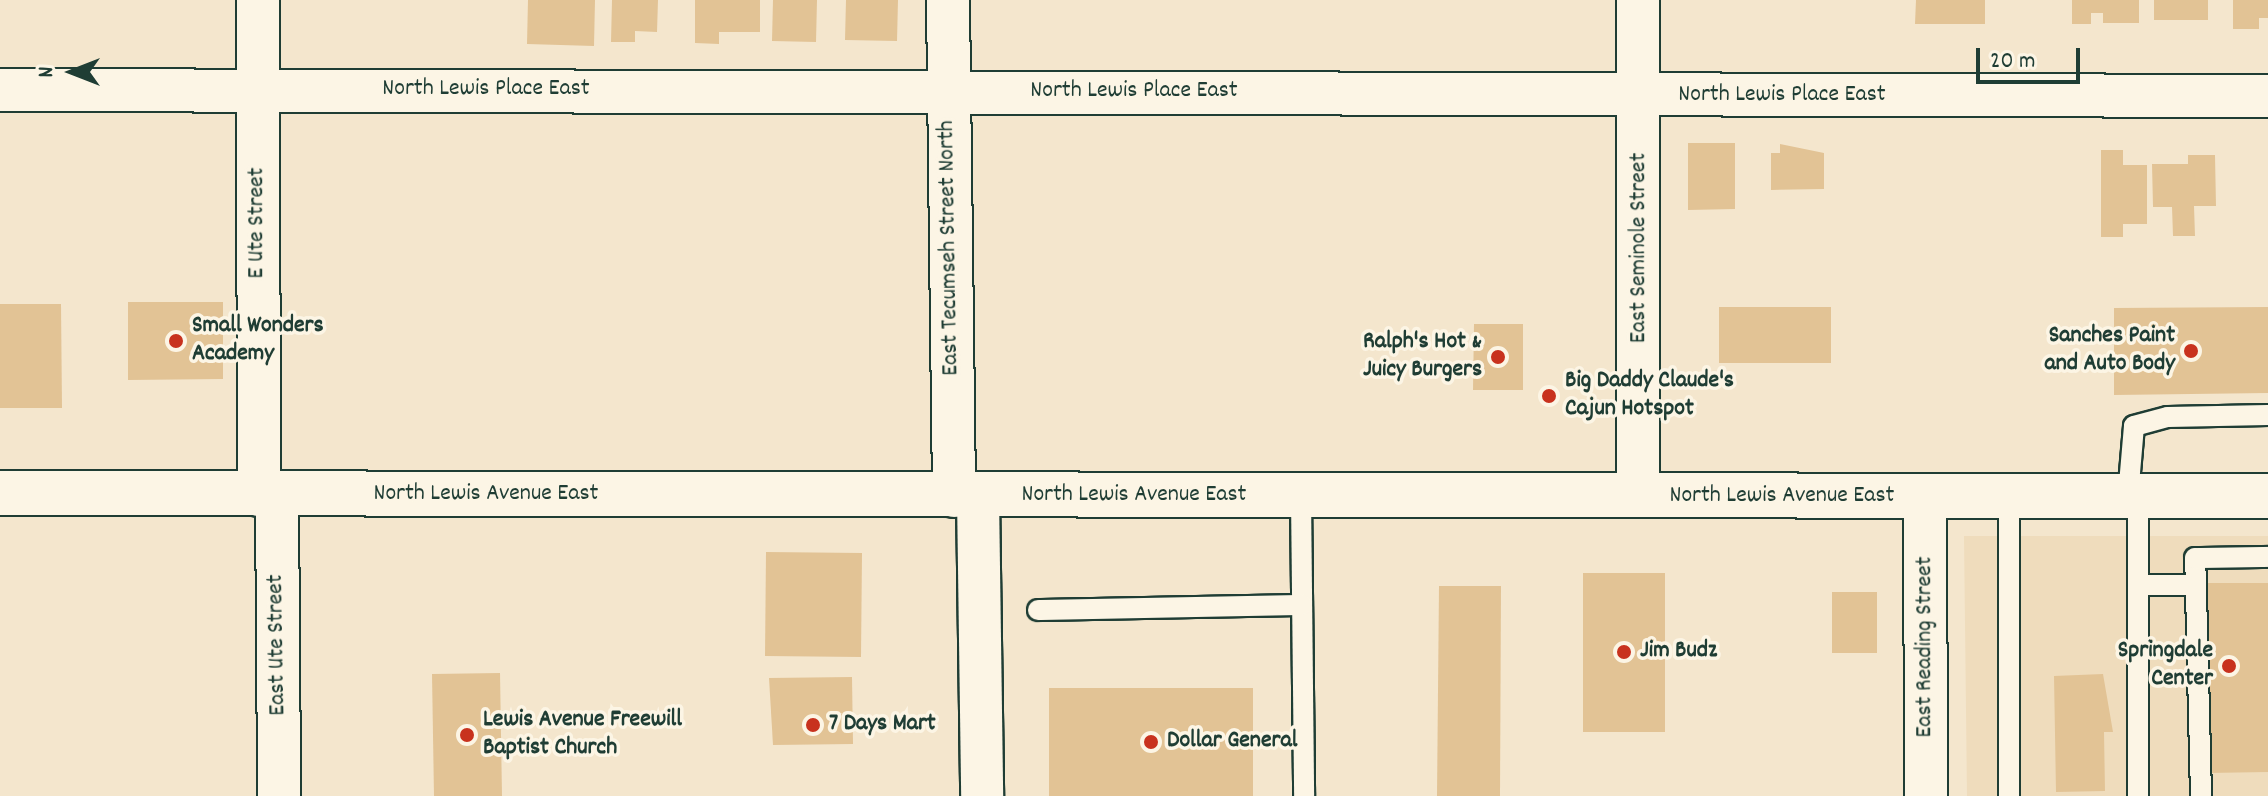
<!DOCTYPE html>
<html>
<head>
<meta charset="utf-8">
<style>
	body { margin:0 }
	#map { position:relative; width:2268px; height:796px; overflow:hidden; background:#f4e6cd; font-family:Dekko,sans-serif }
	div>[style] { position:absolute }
	.built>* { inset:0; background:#efdcbc }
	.building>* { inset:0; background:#e2c395 }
	.roads { filter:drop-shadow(2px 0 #1f3d34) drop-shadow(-2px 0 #1f3d34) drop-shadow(0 2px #1f3d34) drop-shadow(0 -2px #1f3d34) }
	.service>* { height:20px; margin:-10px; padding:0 10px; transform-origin:10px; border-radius:10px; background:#fcf5e5 }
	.minor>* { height:42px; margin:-21px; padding:0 21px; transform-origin:21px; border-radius:21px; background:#fcf5e5 }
	.secondary>* { height:44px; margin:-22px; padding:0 22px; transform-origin:22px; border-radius:22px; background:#fcf5e5 }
	.dots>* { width:22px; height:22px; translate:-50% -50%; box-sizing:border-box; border:4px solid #fcf5e5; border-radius:50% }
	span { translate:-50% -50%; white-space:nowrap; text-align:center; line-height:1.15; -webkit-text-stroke:7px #fcf5e5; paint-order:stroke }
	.street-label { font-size:24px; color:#1f3d34 }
	.poi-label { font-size:24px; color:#1f3d34; font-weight:700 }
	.left { translate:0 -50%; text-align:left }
	.right { translate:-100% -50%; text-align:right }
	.north { position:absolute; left:32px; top:32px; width:80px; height:80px; -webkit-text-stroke:6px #fcf5e5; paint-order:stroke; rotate:270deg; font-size:22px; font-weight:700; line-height:32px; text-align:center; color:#1f3d34 }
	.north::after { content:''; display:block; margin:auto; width:28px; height:36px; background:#1f3d34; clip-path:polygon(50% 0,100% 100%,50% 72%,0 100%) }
	.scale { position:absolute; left:1976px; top:48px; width:104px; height:36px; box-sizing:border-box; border:4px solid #1f3d34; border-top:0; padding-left:10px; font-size:24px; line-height:28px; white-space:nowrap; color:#1f3d34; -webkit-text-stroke:6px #fcf5e5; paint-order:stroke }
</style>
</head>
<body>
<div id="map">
	<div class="built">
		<div style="clip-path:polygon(1964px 536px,2268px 536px,2268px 796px,1967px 796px)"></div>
	</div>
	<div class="building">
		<div style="clip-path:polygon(528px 0,595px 0,594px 46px,527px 44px)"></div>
		<div style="clip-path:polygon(612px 0,658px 0,657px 32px,635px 31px,635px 42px,611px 42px)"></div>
		<div style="clip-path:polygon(695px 0,760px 0,760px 32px,719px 32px,719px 44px,695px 43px)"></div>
		<div style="clip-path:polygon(773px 0,817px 0,816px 42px,772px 41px)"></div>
		<div style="clip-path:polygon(846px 0,898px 0,897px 41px,845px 40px)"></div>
		<div style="clip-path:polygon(1916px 0,1985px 0,1985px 24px,1915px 24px)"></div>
		<div style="clip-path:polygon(2072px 0,2139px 0,2139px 23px,2103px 23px,2103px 13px,2091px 13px,2091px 24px,2072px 24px)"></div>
		<div style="clip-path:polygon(2154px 0,2208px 0,2208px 20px,2154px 20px)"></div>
		<div style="clip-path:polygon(2233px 0,2268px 0,2268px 18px,2259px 18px,2259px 29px,2233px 29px)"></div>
		<div style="clip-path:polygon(1688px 143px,1735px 143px,1735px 209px,1688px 210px)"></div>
		<div style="clip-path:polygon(1780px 144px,1824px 153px,1824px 189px,1771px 190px,1771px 153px,1780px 153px)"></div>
		<div style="clip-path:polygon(2101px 150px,2123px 150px,2123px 165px,2147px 165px,2147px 224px,2123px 224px,2123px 237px,2101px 237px)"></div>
		<div style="clip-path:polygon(2188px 155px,2215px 155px,2216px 206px,2194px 206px,2195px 236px,2173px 236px,2172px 207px,2153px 207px,2152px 164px,2188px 164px)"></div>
		<div style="clip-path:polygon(128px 302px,223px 302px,223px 379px,128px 380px)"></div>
		<div style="clip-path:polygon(0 304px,61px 304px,62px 408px,0 408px)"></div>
		<div style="clip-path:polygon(1719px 307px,1831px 307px,1831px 363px,1719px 363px)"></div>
		<div style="clip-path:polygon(2268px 307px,2268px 393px,2114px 395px,2114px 308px)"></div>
		<div style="clip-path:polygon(1474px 324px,1523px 324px,1523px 390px,1473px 390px)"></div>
		<div style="clip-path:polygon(766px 552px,862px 553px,861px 657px,765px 656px)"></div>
		<div style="clip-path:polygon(1583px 573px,1665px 573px,1665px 732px,1583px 732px)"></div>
		<div style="clip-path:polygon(2205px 583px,2268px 583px,2268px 772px,2207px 773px)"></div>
		<div style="clip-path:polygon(1439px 586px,1501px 586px,1500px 796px,1437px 796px)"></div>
		<div style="clip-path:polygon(1832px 592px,1877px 592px,1877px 653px,1832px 653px)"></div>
		<div style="clip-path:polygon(500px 673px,502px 796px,434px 796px,432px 674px)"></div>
		<div style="clip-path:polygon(2103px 674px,2113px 732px,2104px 732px,2105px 791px,2056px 792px,2054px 676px)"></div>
		<div style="clip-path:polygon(852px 677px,853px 744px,773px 745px,769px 678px)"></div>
		<div style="clip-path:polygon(1049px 688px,1253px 688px,1253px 796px,1049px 796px)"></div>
	</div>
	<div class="roads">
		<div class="service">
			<div style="left:1301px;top:496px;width:300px;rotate:89.4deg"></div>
			<div style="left:2128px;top:496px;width:70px;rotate:-85.1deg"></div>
			<div style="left:2134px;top:426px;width:35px;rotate:-15deg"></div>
			<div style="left:2168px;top:417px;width:100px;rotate:-1.1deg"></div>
			<div style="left:2138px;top:496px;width:300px;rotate:90deg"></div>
			<div style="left:2009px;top:497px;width:299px;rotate:90deg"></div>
			<div style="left:2138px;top:585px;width:58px"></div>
			<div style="left:1038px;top:610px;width:264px;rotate:-1.1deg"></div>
			<div style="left:2201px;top:796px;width:238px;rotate:-91.4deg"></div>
			<div style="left:2195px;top:558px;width:73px;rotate:-0.8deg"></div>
		</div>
		<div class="minor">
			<div style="left:258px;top:0;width:495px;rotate:89.9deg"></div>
			<div style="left:948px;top:0;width:496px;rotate:89.3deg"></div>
			<div style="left:1638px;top:0;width:496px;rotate:90deg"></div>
			<div style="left:0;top:90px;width:2268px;rotate:0.15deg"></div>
			<div style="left:277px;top:495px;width:301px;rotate:89.6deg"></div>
			<div style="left:978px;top:496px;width:300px;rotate:89.2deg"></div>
			<div style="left:1925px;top:498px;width:298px;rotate:89.8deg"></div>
		</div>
		<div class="secondary">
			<div style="left:0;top:493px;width:2268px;rotate:0.08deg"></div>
		</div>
	</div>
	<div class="dots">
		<div style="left:176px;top:341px;background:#c8321e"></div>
		<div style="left:2191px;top:351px;background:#c8321e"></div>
		<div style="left:1498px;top:357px;background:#c8321e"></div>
		<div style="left:1549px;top:396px;background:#c8321e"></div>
		<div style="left:1624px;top:652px;background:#c8321e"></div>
		<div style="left:2229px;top:666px;background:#c8321e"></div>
		<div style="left:813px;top:725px;background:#c8321e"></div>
		<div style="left:467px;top:735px;background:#c8321e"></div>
		<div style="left:1151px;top:742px;background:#c8321e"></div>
	</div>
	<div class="street-label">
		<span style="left:486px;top:90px">North Lewis Place East</span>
		<span style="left:1134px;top:92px">North Lewis Place East</span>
		<span style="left:1782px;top:96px">North Lewis Place East</span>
		<span style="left:258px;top:223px;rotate:-90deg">E Ute Street</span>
		<span style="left:950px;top:248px;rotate:-91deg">East Tecumseh Street North</span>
		<span style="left:1640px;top:248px;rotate:-90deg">East Seminole Street</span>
		<span style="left:486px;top:495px">North Lewis Avenue East</span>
		<span style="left:1134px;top:496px">North Lewis Avenue East</span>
		<span style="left:1782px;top:497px">North Lewis Avenue East</span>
		<span style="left:278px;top:645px;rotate:-91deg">East Ute Street</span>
		<span style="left:1926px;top:647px;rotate:-90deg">East Reading Street</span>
	</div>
	<div class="poi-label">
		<span class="left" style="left:192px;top:341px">Small Wonders<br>Academy</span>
		<span class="right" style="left:2175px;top:351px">Sanches Paint<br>and Auto Body</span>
		<span class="right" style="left:1482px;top:357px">Ralph's Hot &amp;<br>Juicy Burgers</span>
		<span class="left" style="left:1565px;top:396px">Big Daddy Claude's<br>Cajun Hotspot</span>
		<span class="left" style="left:1640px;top:652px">Jim Budz</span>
		<span class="right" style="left:2213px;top:666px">Springdale<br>Center</span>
		<span class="left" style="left:483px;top:735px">Lewis Avenue Freewill<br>Baptist Church</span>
		<span class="left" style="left:829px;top:725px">7 Days Mart</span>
		<span class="left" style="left:1167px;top:742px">Dollar General</span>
	</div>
	<div class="north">N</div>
	<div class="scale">20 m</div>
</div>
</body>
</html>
